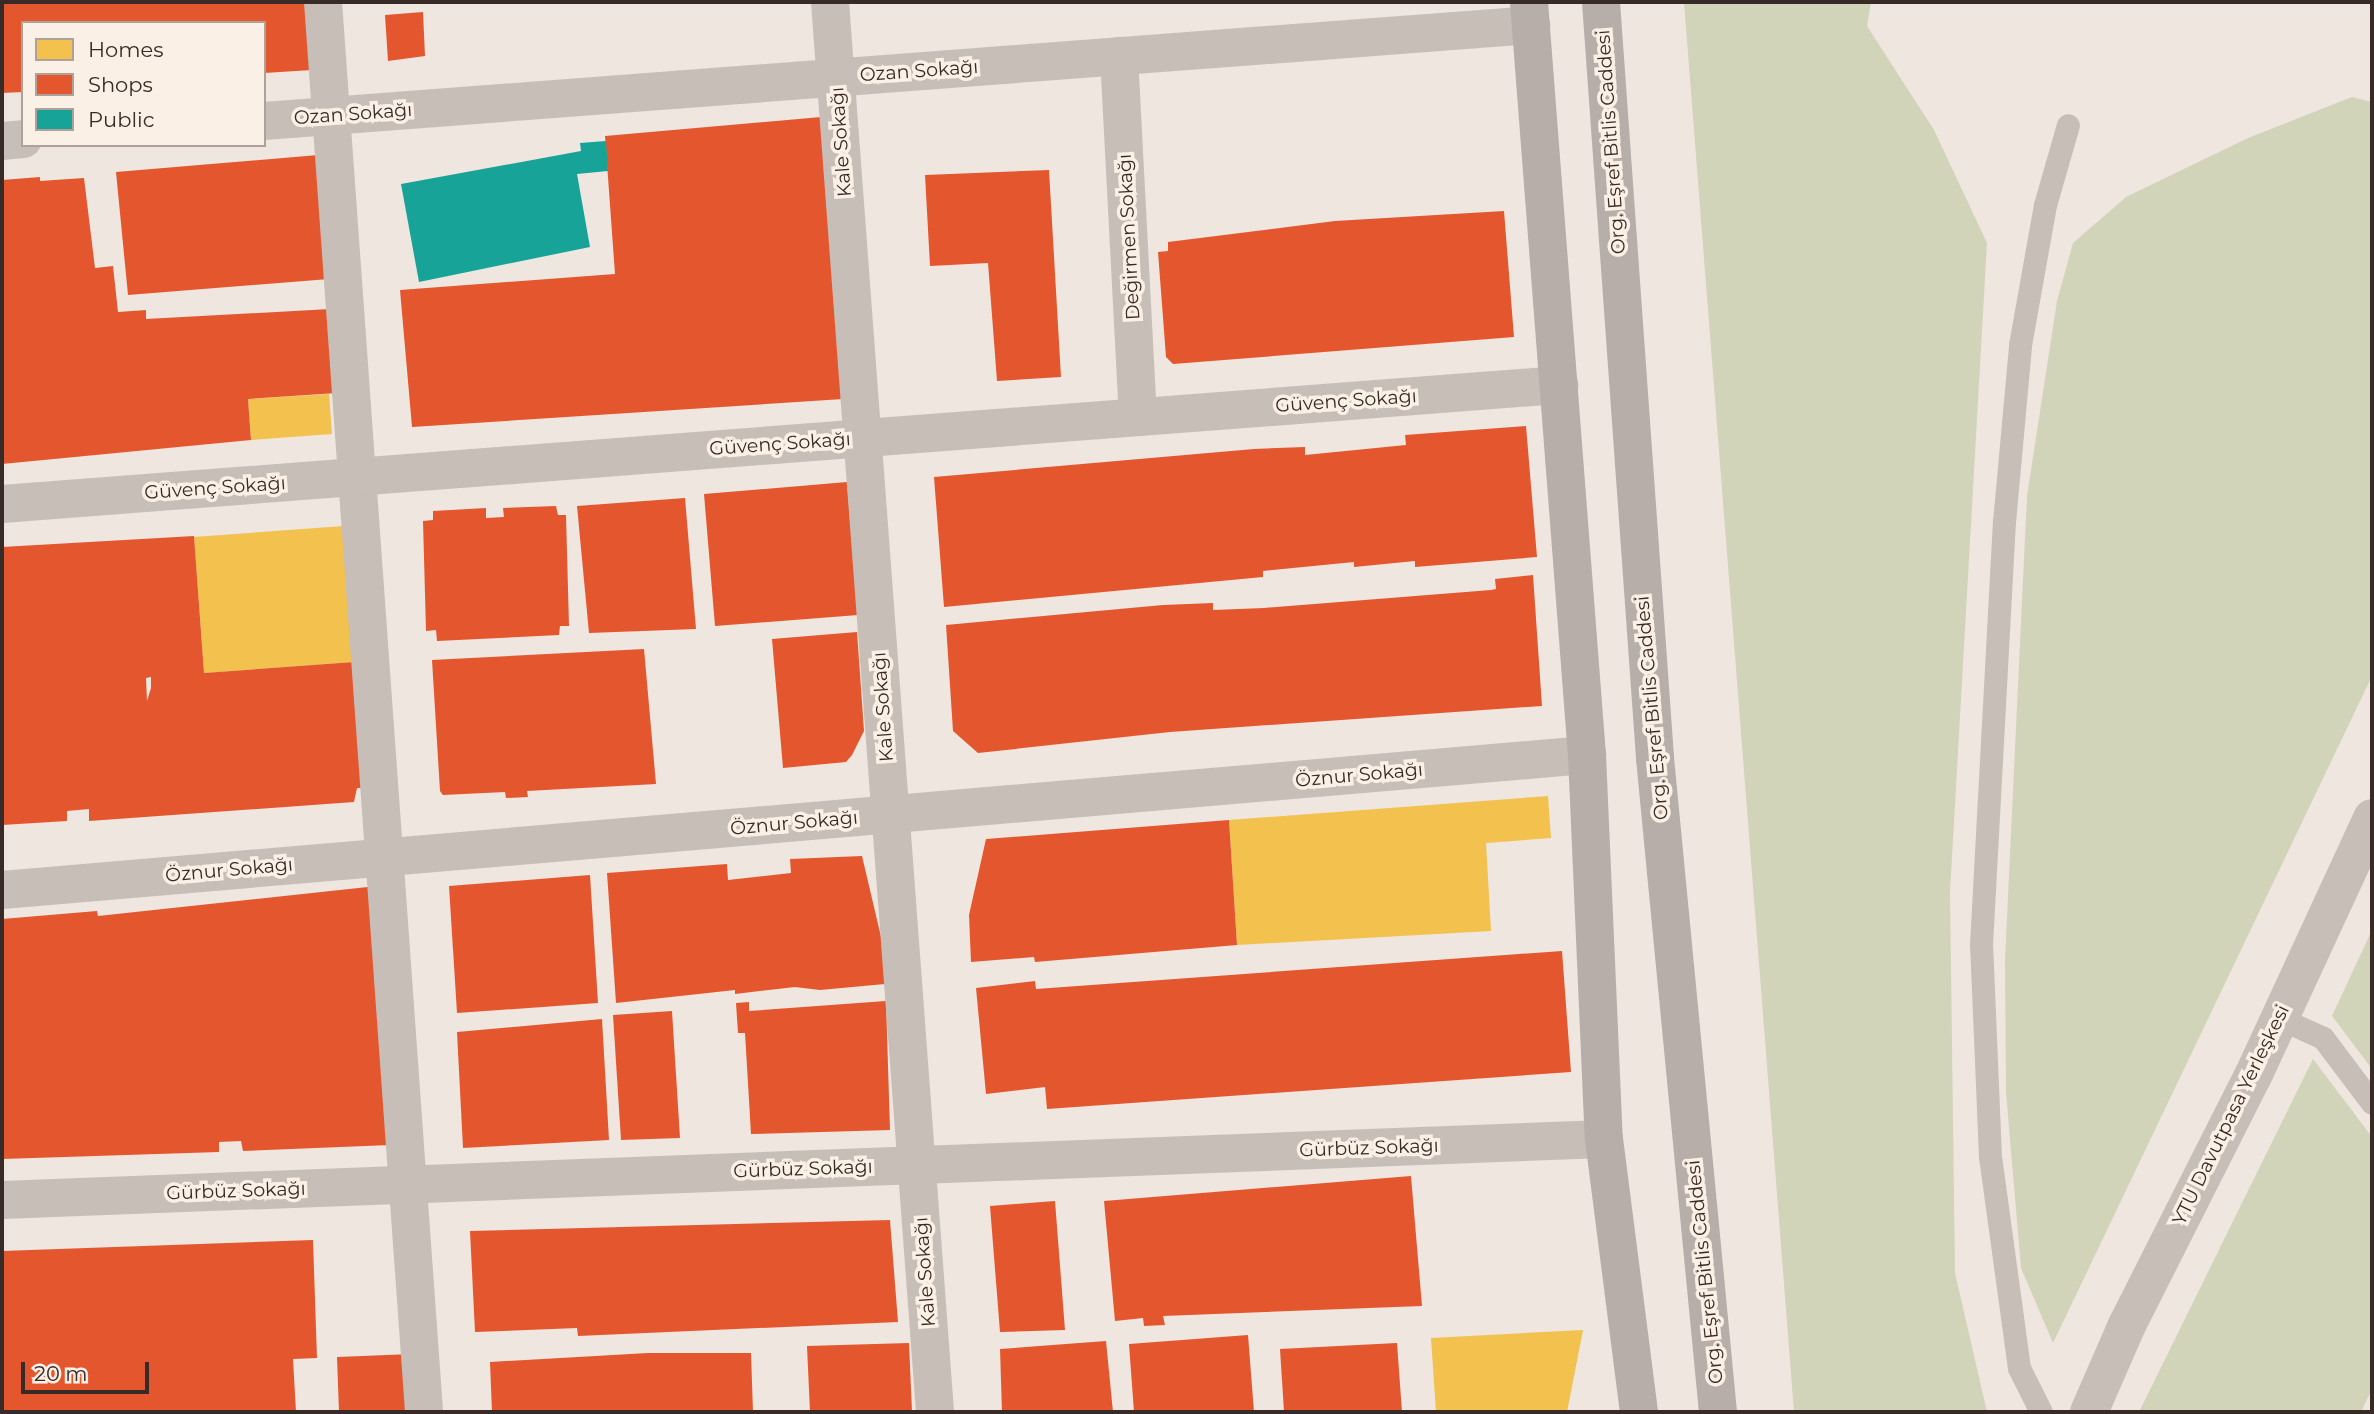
<!DOCTYPE html>
<html>
<head>
<meta charset="utf-8">
<style>
	body { margin:0 }
	#map { position:relative; width:2374px; height:1414px; overflow:hidden; background:#eee6df; font-family:Montserrat,sans-serif }
	div>[style] { position:absolute }
	.green>* { inset:0; background:#d1d4b8 }
	.homes>* { inset:0; background:#f2c14e }
	.shops>* { inset:0; background:#e4572e }
	.public>* { inset:0; background:#17a398 }
	.lane>* { height:23px; margin:-11.5px; padding:0 11.5px; transform-origin:11.5px; border-radius:11.5px; background:#c7beb8 }
	.street>* { height:38px; margin:-19px; padding:0 19px; transform-origin:19px; border-radius:19px; background:#c7beb8 }
	.secondary>* { height:38px; margin:-19px; padding:0 19px; transform-origin:19px; border-radius:19px; background:#b7aea9 }
	span { translate:-50% -50%; white-space:nowrap; text-align:center; line-height:1.15; -webkit-text-stroke:7px #fbf0e6; paint-order:stroke }
	.street-label { font-size:19px; color:#382a26 }
	.frame { position:absolute; inset:0; border:4px solid #382a26; pointer-events:none }
	.legend { position:absolute; left:21px; top:21px; width:245px; height:126px; box-sizing:border-box; background:#fbf0e6; border:2px solid #ada199; margin:0; padding:9px 12px; list-style:none; font-size:21px; color:#382a26 }
	.legend li { display:flex; align-items:center; gap:14px; height:35px }
	.legend b { width:35px; border:2px solid #ada199 }
	.scale { position:absolute; left:21px; top:1362px; width:128px; height:32px; box-sizing:border-box; border:4px solid #382a26; border-top:0; padding-left:9px; font-size:21px; line-height:24px; white-space:nowrap; color:#382a26; -webkit-text-stroke:5px #fbf0e6; paint-order:stroke }
</style>
</head>
<body>
<div id="map">
	<div class="green">
		<div style="clip-path:polygon(1684px 2px,1871px 2px,1867px 26px,1934px 130px,1987px 243px,1950px 892px,1955px 1273px,1987px 1412px,1794px 1412px)"></div>
		<div style="clip-path:polygon(2352px 97px,2372px 102px,2372px 676px,2053px 1343px,2021px 1268px,2006px 1092px,2005px 960px,2027px 496px,2057px 301px,2073px 243px,2126px 197px,2248px 138px)"></div>
		<div style="clip-path:polygon(2372px 930px,2372px 1069px,2332px 1016px)"></div>
		<div style="clip-path:polygon(2313px 1059px,2372px 1137px,2372px 1389px,2361px 1412px,2139px 1412px)"></div>
	</div>
	<div class="homes">
		<div style="clip-path:polygon(329px 394px,332px 434px,251px 440px,248px 399px)"></div>
		<div style="clip-path:polygon(344px 526px,354px 662px,204px 673px,194px 537px)"></div>
		<div style="clip-path:polygon(1548px 796px,1551px 838px,1486px 843px,1491px 931px,1237px 945px,1229px 820px)"></div>
		<div style="clip-path:polygon(1583px 1330px,1567px 1412px,1436px 1412px,1431px 1338px)"></div>
	</div>
	<div class="shops">
		<div style="clip-path:polygon(2px 2px,305px 2px,312px 70px,264px 73px,264px 23px,23px 23px,23px 92px,2px 93px)"></div>
		<div style="clip-path:polygon(423px 12px,425px 56px,388px 61px,385px 15px)"></div>
		<div style="clip-path:polygon(821px 117px,843px 399px,412px 427px,400px 290px,615px 274px,605px 136px)"></div>
		<div style="clip-path:polygon(318px 155px,329px 279px,128px 295px,116px 172px)"></div>
		<div style="clip-path:polygon(1049px 170px,1061px 377px,997px 381px,988px 263px,930px 266px,925px 175px)"></div>
		<div style="clip-path:polygon(40px 177px,40px 181px,84px 178px,95px 268px,113px 266px,118px 312px,146px 310px,146px 319px,330px 309px,337px 393px,248px 399px,251px 440px,2px 464px,2px 180px)"></div>
		<div style="clip-path:polygon(1504px 211px,1514px 337px,1173px 364px,1166px 357px,1158px 252px,1168px 251px,1168px 242px,1335px 221px)"></div>
		<div style="clip-path:polygon(1526px 426px,1537px 557px,1415px 567px,1415px 561px,1354px 567px,1354px 562px,1263px 571px,1263px 577px,944px 607px,934px 477px,1254px 449px,1305px 447px,1305px 455px,1406px 445px,1405px 435px)"></div>
		<div style="clip-path:polygon(847px 482px,858px 615px,715px 626px,704px 494px)"></div>
		<div style="clip-path:polygon(685px 498px,696px 629px,589px 633px,577px 506px)"></div>
		<div style="clip-path:polygon(556px 506px,558px 515px,566px 515px,569px 626px,560px 626px,559px 635px,437px 641px,436px 630px,426px 631px,423px 521px,433px 520px,433px 511px,486px 508px,486px 518px,504px 517px,503px 508px)"></div>
		<div style="clip-path:polygon(evenodd,194px 536px,204px 673px,354px 662px,366px 788px,357px 788px,354px 802px,89px 821px,89px 809px,67px 811px,67px 821px,2px 825px,2px 547px,194px 536px,151px 677px,151px 688px,147px 701px,146px 678px,151px 677px)"></div>
		<div style="clip-path:polygon(1533px 575px,1542px 706px,1170px 732px,978px 753px,953px 731px,946px 625px,1163px 605px,1213px 603px,1213px 610px,1264px 608px,1491px 590px,1496px 589px,1495px 579px)"></div>
		<div style="clip-path:polygon(857px 632px,864px 731px,852px 755px,846px 762px,783px 768px,772px 639px)"></div>
		<div style="clip-path:polygon(644px 649px,656px 784px,527px 791px,528px 797px,506px 798px,505px 792px,443px 795px,440px 791px,432px 660px)"></div>
		<div style="clip-path:polygon(1229px 820px,1237px 945px,1035px 962px,1034px 957px,971px 962px,969px 915px,986px 839px)"></div>
		<div style="clip-path:polygon(862px 856px,882px 941px,885px 984px,820px 990px,795px 987px,735px 994px,735px 990px,616px 1003px,607px 873px,727px 864px,728px 880px,791px 873px,790px 859px)"></div>
		<div style="clip-path:polygon(590px 875px,598px 1003px,457px 1013px,449px 886px)"></div>
		<div style="clip-path:polygon(377px 886px,390px 1145px,243px 1151px,241px 1141px,219px 1142px,219px 1152px,2px 1159px,2px 919px,97px 911px,98px 916px)"></div>
		<div style="clip-path:polygon(1562px 951px,1571px 1072px,1047px 1109px,1045px 1087px,986px 1094px,976px 988px,1035px 981px,1036px 989px)"></div>
		<div style="clip-path:polygon(886px 1001px,890px 1130px,751px 1134px,745px 1033px,738px 1033px,736px 1003px,749px 1002px,749px 1011px)"></div>
		<div style="clip-path:polygon(672px 1011px,680px 1138px,621px 1140px,613px 1015px)"></div>
		<div style="clip-path:polygon(602px 1019px,609px 1140px,463px 1148px,457px 1032px)"></div>
		<div style="clip-path:polygon(1411px 1176px,1422px 1306px,1163px 1316px,1165px 1325px,1144px 1326px,1143px 1318px,1115px 1321px,1104px 1201px)"></div>
		<div style="clip-path:polygon(1055px 1201px,1065px 1330px,1000px 1332px,990px 1206px)"></div>
		<div style="clip-path:polygon(890px 1220px,898px 1322px,578px 1336px,577px 1328px,475px 1332px,470px 1231px)"></div>
		<div style="clip-path:polygon(313px 1240px,317px 1358px,293px 1359px,296px 1412px,2px 1412px,2px 1251px)"></div>
		<div style="clip-path:polygon(1248px 1335px,1254px 1412px,1134px 1412px,1129px 1344px)"></div>
		<div style="clip-path:polygon(1106px 1341px,1113px 1412px,1002px 1412px,1000px 1349px)"></div>
		<div style="clip-path:polygon(909px 1343px,912px 1412px,810px 1412px,807px 1346px)"></div>
		<div style="clip-path:polygon(1397px 1343px,1402px 1412px,1284px 1412px,1280px 1349px)"></div>
		<div style="clip-path:polygon(648px 1353px,751px 1353px,753px 1412px,492px 1412px,490px 1362px)"></div>
		<div style="clip-path:polygon(412px 1354px,415px 1412px,339px 1412px,337px 1357px)"></div>
	</div>
	<div class="public">
		<div style="clip-path:polygon(606px 141px,608px 171px,577px 174px,590px 247px,419px 282px,401px 184px,581px 151px,580px 143px)"></div>
	</div>
	<div class="lane">
		<div style="left:2279px;top:1018px;width:48px;rotate:24.4deg"></div>
		<div style="left:2323px;top:1038px;width:81px;rotate:53deg"></div>
		<div style="left:2041px;top:1412px;width:49px;rotate:-116.6deg"></div>
		<div style="left:2019px;top:1368px;width:213px;rotate:-97.8deg"></div>
		<div style="left:1990px;top:1157px;width:212px;rotate:-92.4deg"></div>
		<div style="left:1981px;top:945px;width:424px;rotate:-86.9deg"></div>
		<div style="left:2004px;top:522px;width:178px;rotate:-84.8deg"></div>
		<div style="left:2020px;top:345px;width:142px;rotate:-79.9deg"></div>
		<div style="left:2045px;top:205px;width:83px;rotate:-74deg"></div>
	</div>
	<div class="street">
		<div style="left:323px;top:2px;width:1414px;rotate:85.9deg"></div>
		<div style="left:830px;top:2px;width:1414px;rotate:85.74deg"></div>
		<div style="left:1119px;top:56px;width:361px;rotate:87deg"></div>
		<div style="left:264px;top:121px;width:1271px;rotate:-4.33deg"></div>
		<div style="left:2px;top:141px;width:21px;rotate:-5deg"></div>
		<div style="left:2px;top:504px;width:1562px;rotate:-4.37deg"></div>
		<div style="left:2px;top:890px;width:1591px;rotate:-4.87deg"></div>
		<div style="left:2px;top:1200px;width:1603px;rotate:-2.18deg"></div>
		<div style="left:2089px;top:1412px;width:95px;rotate:-66.4deg"></div>
		<div style="left:2127px;top:1325px;width:279px;rotate:-63.2deg"></div>
		<div style="left:2253px;top:1076px;width:284px;rotate:-65.2deg"></div>
	</div>
	<div class="secondary">
		<div style="left:1529px;top:2px;width:755px;rotate:85.6deg"></div>
		<div style="left:1587px;top:755px;width:384px;rotate:87.5deg"></div>
		<div style="left:1604px;top:1139px;width:275px;rotate:82.7deg"></div>
		<div style="left:1601px;top:2px;width:758px;rotate:85.91deg"></div>
		<div style="left:1655px;top:758px;width:657px;rotate:84.5deg"></div>
	</div>
	<div class="street-label">
		<span style="left:919px;top:71px;rotate:-4deg">Ozan Sokağı</span>
		<span style="left:353px;top:114px;rotate:-4deg">Ozan Sokağı</span>
		<span style="left:841px;top:142px;rotate:-94deg">Kale Sokağı</span>
		<span style="left:1611px;top:142px;rotate:-94deg">Org. Eşref Bitlis Caddesi</span>
		<span style="left:1129px;top:237px;rotate:-93deg">Değirmen Sokağı</span>
		<span style="left:1346px;top:401px;rotate:-4deg">Güvenç Sokağı</span>
		<span style="left:780px;top:444px;rotate:-4deg">Güvenç Sokağı</span>
		<span style="left:215px;top:488px;rotate:-4deg">Güvenç Sokağı</span>
		<span style="left:883px;top:707px;rotate:-94deg">Kale Sokağı</span>
		<span style="left:1652px;top:708px;rotate:-95deg">Org. Eşref Bitlis Caddesi</span>
		<span style="left:1359px;top:775px;rotate:-5deg">Öznur Sokağı</span>
		<span style="left:794px;top:823px;rotate:-5deg">Öznur Sokağı</span>
		<span style="left:229px;top:870px;rotate:-5deg">Öznur Sokağı</span>
		<span style="left:2231px;top:1115px;rotate:-64deg">YTU Davutpasa Yerleşkesi</span>
		<span style="left:1369px;top:1148px;rotate:-2deg">Gürbüz Sokağı</span>
		<span style="left:803px;top:1169px;rotate:-2deg">Gürbüz Sokağı</span>
		<span style="left:236px;top:1191px;rotate:-2deg">Gürbüz Sokağı</span>
		<span style="left:925px;top:1272px;rotate:-94deg">Kale Sokağı</span>
		<span style="left:1705px;top:1272px;rotate:-96deg">Org. Eşref Bitlis Caddesi</span>
	</div>
	<div class="frame"></div>
	<ul class="legend">
	<li><b style="height:19px;background:#f2c14e"></b>Homes</li>
	<li><b style="height:19px;background:#e4572e"></b>Shops</li>
	<li><b style="height:19px;background:#17a398"></b>Public</li>
	</ul>
	<div class="scale">20 m</div>
</div>
</body>
</html>
